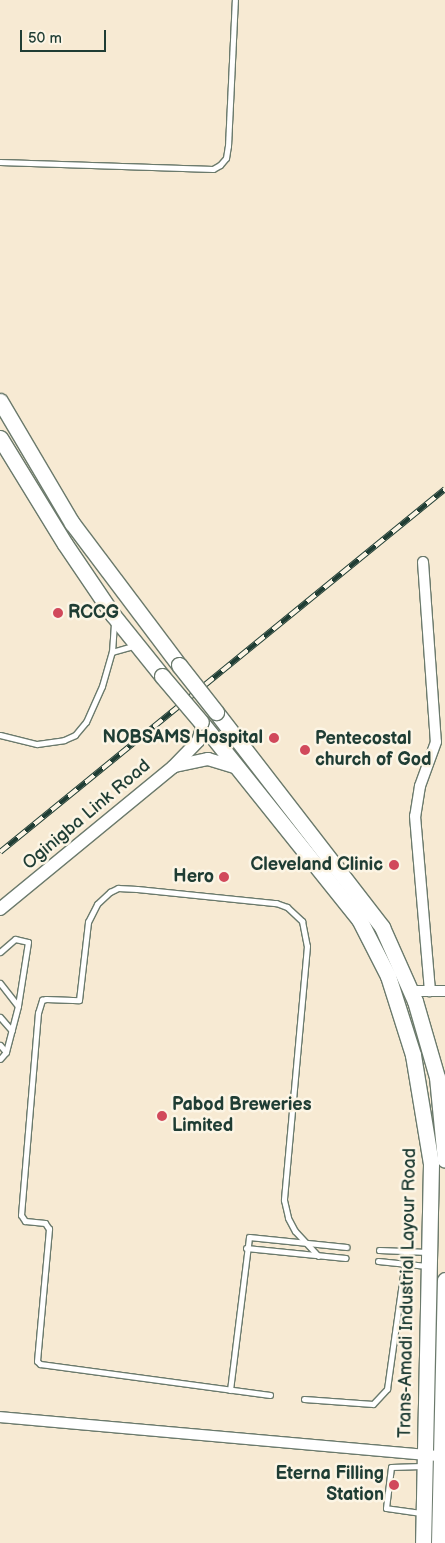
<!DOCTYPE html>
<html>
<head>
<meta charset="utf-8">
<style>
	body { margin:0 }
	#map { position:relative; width:445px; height:1543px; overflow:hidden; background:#f7ead3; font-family:"Balsamiq Sans",sans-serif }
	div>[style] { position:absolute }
	.roads { filter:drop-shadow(1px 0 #6b7a6c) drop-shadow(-1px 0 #6b7a6c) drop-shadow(0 1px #6b7a6c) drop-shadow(0 -1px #6b7a6c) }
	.service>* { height:5px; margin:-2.5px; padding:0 2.5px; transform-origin:2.5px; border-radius:2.5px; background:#fff }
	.minor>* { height:10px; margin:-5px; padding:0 5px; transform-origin:5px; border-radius:5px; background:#fff }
	.tertiary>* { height:12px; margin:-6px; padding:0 6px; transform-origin:6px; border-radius:6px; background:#fff }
	.primary>* { height:15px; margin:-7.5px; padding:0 7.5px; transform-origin:7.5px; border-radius:7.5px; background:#fff }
	.rail>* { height:5.5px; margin-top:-2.75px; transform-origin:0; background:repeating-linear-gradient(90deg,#fcf5e5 0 11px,#1f3d34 0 22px); box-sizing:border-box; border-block:1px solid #1f3d34 }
	.bridges { filter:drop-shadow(1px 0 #6b7a6c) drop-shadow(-1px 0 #6b7a6c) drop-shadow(0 1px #6b7a6c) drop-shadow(0 -1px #6b7a6c) }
	.primary-bridge>* { height:15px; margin:-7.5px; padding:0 7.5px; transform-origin:7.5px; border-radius:7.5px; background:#fff }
	.dots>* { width:14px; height:14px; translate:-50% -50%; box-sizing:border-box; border:2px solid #fcf5e5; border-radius:50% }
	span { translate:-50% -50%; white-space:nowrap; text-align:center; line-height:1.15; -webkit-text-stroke:5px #fcf5e5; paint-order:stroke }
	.poi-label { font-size:18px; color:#1f3d34; font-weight:700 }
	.left { translate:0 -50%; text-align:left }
	.right { translate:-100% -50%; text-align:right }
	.street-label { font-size:18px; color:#1f3d34 }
	.scale { position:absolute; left:20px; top:30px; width:86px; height:22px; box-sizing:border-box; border:2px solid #1f3d34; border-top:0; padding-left:6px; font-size:15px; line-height:18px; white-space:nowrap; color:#1f3d34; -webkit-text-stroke:4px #fcf5e5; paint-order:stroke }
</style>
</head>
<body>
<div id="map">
	<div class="roads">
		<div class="service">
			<div style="left:0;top:162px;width:213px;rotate:1.9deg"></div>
			<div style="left:213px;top:169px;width:8px;rotate:-30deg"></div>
			<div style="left:220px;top:165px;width:9px;rotate:-49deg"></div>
			<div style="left:226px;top:158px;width:12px;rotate:-81deg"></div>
			<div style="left:228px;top:146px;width:146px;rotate:-87.3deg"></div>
			<div style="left:112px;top:652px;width:22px;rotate:-16deg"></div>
			<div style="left:0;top:735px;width:38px;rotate:14deg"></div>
			<div style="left:37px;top:744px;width:27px;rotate:-8deg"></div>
			<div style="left:64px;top:740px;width:12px;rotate:-24deg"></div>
			<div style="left:75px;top:735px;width:17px;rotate:-50deg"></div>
			<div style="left:86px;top:722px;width:39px;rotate:-66deg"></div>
			<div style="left:102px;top:686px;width:35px;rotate:-74deg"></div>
			<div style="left:112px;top:652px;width:29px;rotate:-86deg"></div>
			<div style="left:0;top:952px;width:20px;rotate:-41deg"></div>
			<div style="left:15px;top:939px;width:13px;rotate:13deg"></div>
			<div style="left:28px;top:942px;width:65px;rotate:98.9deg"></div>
			<div style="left:18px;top:1006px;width:48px;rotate:104.6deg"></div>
			<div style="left:6px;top:1052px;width:9px;rotate:131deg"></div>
			<div style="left:0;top:983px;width:29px;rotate:52deg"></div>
			<div style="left:0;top:1017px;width:18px;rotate:49deg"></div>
			<div style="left:0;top:1045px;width:9px;rotate:49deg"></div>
			<div style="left:246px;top:1248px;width:100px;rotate:5.8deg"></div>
			<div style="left:379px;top:1250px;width:49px;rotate:2.3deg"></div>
			<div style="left:378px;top:1261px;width:49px;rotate:5.8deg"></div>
			<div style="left:230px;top:1390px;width:154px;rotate:-82.9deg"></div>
			<div style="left:249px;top:1237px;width:98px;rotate:5.9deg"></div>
			<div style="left:270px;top:1395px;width:232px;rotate:-172.3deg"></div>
			<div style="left:40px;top:1364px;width:4px;rotate:-135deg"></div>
			<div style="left:37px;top:1361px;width:133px;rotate:-84.8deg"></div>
			<div style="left:49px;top:1229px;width:7px;rotate:-124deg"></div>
			<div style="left:45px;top:1223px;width:20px;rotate:-174deg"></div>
			<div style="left:25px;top:1221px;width:7px;rotate:-124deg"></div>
			<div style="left:21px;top:1215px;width:203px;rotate:-85.2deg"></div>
			<div style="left:38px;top:1013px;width:14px;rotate:-73deg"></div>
			<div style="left:42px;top:1000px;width:4px;rotate:-14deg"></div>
			<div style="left:46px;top:999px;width:33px;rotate:2deg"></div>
			<div style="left:79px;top:1000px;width:79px;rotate:-83.4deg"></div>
			<div style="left:88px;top:922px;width:20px;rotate:-63deg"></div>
			<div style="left:97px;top:904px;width:18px;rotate:-43deg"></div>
			<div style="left:110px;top:892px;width:9px;rotate:-27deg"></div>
			<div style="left:118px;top:888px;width:19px;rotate:3deg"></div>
			<div style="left:137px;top:889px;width:140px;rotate:5.8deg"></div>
			<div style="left:276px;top:903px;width:12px;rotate:20deg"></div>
			<div style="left:287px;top:907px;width:21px;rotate:43deg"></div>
			<div style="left:302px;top:921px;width:25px;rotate:79deg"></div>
			<div style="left:307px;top:946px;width:255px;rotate:95.2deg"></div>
			<div style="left:284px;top:1200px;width:18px;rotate:77deg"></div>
			<div style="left:288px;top:1218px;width:15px;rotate:62deg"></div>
			<div style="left:295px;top:1231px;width:34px;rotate:47deg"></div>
			<div style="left:304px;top:1399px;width:69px;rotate:4.1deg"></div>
			<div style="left:373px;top:1404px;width:21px;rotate:-47deg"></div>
			<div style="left:387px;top:1389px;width:137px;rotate:-82deg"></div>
			<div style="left:421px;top:1513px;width:35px;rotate:-172deg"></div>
			<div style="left:386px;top:1508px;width:41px;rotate:-83deg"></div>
			<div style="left:391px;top:1467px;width:31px;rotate:-2deg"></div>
		</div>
		<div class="minor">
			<div style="left:423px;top:562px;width:180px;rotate:85.9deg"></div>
			<div style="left:436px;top:742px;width:47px;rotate:110deg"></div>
			<div style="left:420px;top:786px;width:30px;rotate:99deg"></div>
			<div style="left:415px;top:816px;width:176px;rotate:85.1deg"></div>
			<div style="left:412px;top:991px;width:33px"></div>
			<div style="left:0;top:1417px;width:443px;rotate:5.1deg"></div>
		</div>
		<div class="tertiary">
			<div style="left:175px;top:766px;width:34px;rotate:-12deg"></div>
			<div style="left:208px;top:759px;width:31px;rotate:17deg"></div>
			<div style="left:0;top:909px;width:224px;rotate:-39.4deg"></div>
			<div style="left:173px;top:767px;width:36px;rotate:-46deg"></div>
			<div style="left:198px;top:741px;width:17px;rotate:-73deg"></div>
		</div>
		<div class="primary">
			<div style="left:0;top:401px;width:142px;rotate:59.5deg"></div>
			<div style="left:72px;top:523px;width:178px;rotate:53deg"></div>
			<div style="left:0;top:438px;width:124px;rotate:58.5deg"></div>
			<div style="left:65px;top:544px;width:86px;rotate:55.9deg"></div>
			<div style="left:113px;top:615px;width:78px;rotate:51.2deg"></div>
			<div style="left:216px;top:712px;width:272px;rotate:52.3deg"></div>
			<div style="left:382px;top:927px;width:81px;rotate:66deg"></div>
			<div style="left:415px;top:1001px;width:79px;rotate:73.9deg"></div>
			<div style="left:437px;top:1077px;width:83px;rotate:84.5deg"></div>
			<div style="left:201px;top:722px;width:253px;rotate:51.3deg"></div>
			<div style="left:359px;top:919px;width:64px;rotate:63deg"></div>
			<div style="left:388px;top:976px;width:83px;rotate:72.4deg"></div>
			<div style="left:413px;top:1055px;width:110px;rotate:80.6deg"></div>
			<div style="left:431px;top:1164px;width:379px;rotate:91.2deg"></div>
			<div style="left:439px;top:1543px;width:263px;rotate:-88.7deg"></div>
		</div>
	</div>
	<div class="rail">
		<div style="left:0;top:852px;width:574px;rotate:-39.21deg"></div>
	</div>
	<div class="bridges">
		<div class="primary-bridge">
			<div style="left:179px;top:665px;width:60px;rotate:51.8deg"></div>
			<div style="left:162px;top:676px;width:60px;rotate:49.7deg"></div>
		</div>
	</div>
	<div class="dots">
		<div style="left:58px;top:613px;background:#d1495b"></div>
		<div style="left:274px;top:738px;background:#d1495b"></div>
		<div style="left:305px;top:750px;background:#d1495b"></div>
		<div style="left:394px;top:865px;background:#d1495b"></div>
		<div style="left:224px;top:877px;background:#d1495b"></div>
		<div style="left:162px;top:1116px;background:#d1495b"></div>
		<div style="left:394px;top:1485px;background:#d1495b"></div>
	</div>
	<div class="poi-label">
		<span class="left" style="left:68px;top:613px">RCCG</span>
		<span class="right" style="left:263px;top:738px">NOBSAMS Hospital</span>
		<span class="left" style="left:315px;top:750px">Pentecostal<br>church of God</span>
		<span class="right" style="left:383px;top:865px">Cleveland Clinic</span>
		<span class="right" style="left:214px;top:877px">Hero</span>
		<span class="left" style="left:172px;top:1116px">Pabod Breweries<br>Limited</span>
		<span class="right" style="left:384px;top:1485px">Eterna Filling<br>Station</span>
	</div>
	<div class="street-label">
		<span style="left:87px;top:815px;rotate:-40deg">Oginigba Link Road</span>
		<span style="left:408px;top:1293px;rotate:-89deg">Trans-Amadi Industrial Layour Road</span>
	</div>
	<div class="scale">50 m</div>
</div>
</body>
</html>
